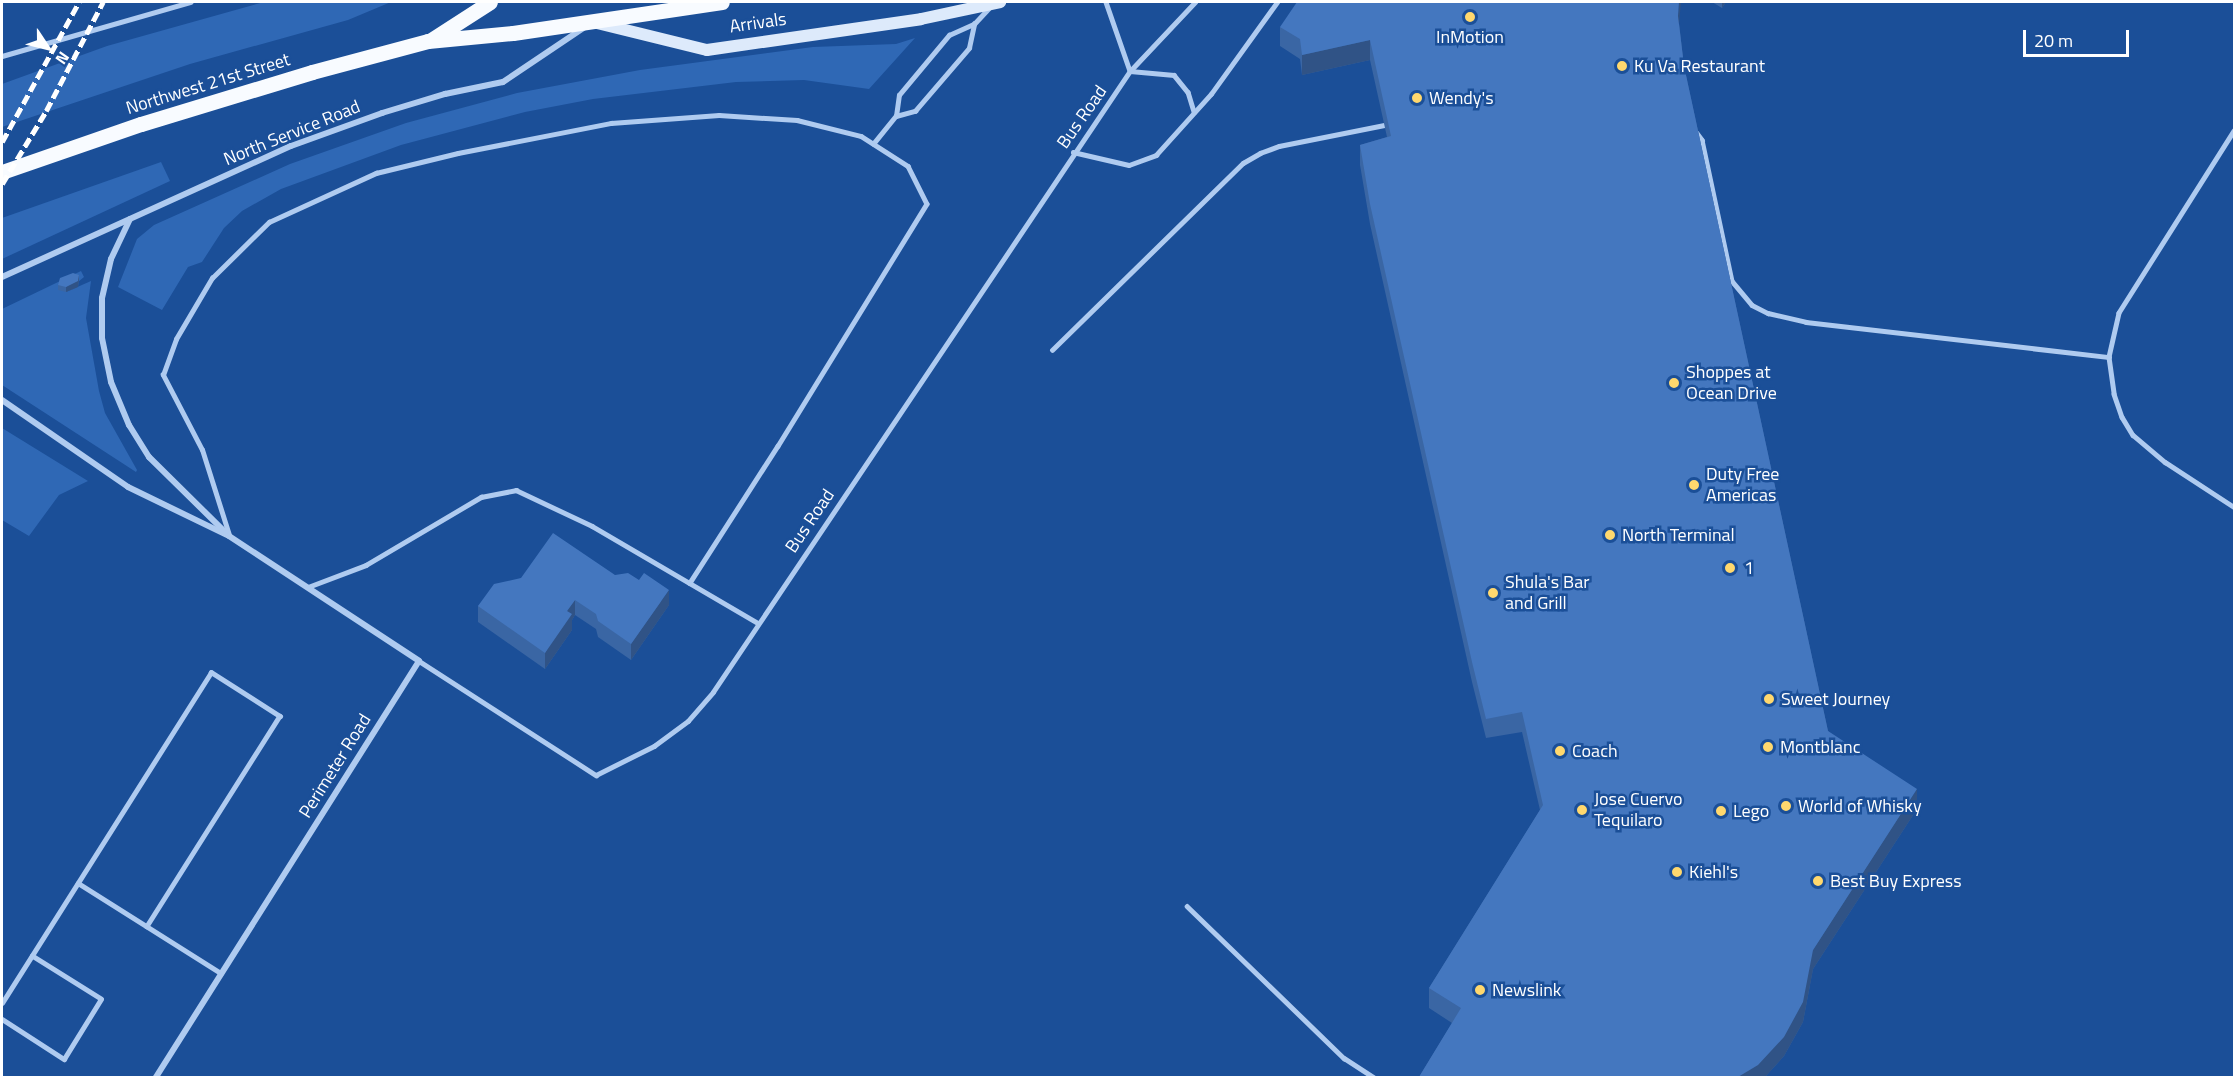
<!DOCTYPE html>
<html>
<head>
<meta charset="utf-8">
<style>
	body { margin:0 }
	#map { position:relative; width:2236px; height:1079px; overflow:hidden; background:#1b4f98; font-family:"Titillium Web",sans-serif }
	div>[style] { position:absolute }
	.green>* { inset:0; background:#2f68b5 }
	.service>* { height:4.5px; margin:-2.25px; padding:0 2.25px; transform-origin:2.25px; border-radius:2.25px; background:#afcbf0 }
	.minor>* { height:6px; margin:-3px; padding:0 3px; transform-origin:3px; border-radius:3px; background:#afcbf0 }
	.secondary>* { height:12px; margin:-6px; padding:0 6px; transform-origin:6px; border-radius:6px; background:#ddeafb }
	.primary>* { height:15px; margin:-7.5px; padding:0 7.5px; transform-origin:7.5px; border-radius:7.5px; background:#f8fbff }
	.rail>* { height:4.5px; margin-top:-2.25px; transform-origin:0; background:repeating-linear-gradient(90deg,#fff 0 10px,transparent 0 14.5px) }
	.wall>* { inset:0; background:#3a66a4 }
	.shaded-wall>* { inset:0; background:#305386 }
	.building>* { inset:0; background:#4477bf }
	.dots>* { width:16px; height:16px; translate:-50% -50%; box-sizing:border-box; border:3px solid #1b4f98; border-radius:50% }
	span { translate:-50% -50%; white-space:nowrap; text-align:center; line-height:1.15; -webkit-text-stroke:5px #1b4f98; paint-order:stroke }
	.street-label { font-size:18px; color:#fff }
	.poi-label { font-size:18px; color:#fff }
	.left { translate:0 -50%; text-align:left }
	.frame { position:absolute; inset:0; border:3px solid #fff; pointer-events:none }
	.north { position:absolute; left:18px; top:18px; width:60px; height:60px; -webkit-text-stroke:4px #1b4f98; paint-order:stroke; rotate:125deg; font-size:16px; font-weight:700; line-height:24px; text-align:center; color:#fff }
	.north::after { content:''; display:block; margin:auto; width:21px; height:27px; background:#fff; clip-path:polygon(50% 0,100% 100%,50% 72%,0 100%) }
	.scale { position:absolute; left:2023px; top:30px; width:106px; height:27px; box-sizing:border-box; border:3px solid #fff; border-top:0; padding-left:8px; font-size:18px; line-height:21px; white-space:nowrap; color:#fff; -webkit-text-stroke:4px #1b4f98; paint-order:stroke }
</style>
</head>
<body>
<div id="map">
	<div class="green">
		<div style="clip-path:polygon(264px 2px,391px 2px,348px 20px,190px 64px,2px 127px,2px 84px,107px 46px)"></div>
		<div style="clip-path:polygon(915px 38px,869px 89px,804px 80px,736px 82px,593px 99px,525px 112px,401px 145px,281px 189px,242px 211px,224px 228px,202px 262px,188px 267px,162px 310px,118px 287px,137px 239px,154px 225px,290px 164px,406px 123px,517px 93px,640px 70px,813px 47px,896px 44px)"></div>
		<div style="clip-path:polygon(161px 162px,170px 181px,2px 259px,2px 218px)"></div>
		<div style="clip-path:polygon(81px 271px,84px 277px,66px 292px,91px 281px,86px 318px,99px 391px,105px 413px,137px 470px,136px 472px,2px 385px,2px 309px)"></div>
		<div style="clip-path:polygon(2px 428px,88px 481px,59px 495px,29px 536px,2px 520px)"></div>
	</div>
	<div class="service">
		<div style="left:1106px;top:2px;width:73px;rotate:70.8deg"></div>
		<div style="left:2px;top:56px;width:196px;rotate:-16deg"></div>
		<div style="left:1130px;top:71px;width:44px;rotate:5.2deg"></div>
		<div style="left:1174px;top:75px;width:22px;rotate:51deg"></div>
		<div style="left:1188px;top:92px;width:21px;rotate:73deg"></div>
		<div style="left:896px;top:116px;width:20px;rotate:-15deg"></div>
		<div style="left:915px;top:111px;width:83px;rotate:-49.4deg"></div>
		<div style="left:969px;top:48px;width:25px;rotate:-78deg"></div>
		<div style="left:2234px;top:131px;width:215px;rotate:122.3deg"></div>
		<div style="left:2119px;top:313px;width:45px;rotate:102.8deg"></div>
		<div style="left:2109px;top:357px;width:37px;rotate:82deg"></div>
		<div style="left:2114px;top:394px;width:24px;rotate:71deg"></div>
		<div style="left:2122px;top:417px;width:21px;rotate:59deg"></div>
		<div style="left:2133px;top:435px;width:42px;rotate:40.2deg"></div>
		<div style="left:2165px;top:462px;width:82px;rotate:33.1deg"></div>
		<div style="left:1697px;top:133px;width:9px;rotate:54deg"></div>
		<div style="left:1702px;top:140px;width:144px;rotate:78deg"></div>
		<div style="left:1732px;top:281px;width:31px;rotate:50deg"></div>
		<div style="left:1752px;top:305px;width:18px;rotate:27deg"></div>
		<div style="left:1768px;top:313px;width:39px;rotate:13deg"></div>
		<div style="left:1806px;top:322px;width:305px;rotate:6.6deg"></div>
		<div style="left:873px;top:144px;width:36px;rotate:-51deg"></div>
		<div style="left:896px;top:116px;width:21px;rotate:-82deg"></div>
		<div style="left:899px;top:95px;width:78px;rotate:-50.2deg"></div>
		<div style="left:949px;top:35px;width:27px;rotate:-24deg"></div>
		<div style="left:974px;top:24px;width:23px;rotate:-47deg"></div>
		<div style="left:1073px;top:152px;width:57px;rotate:13.1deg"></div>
		<div style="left:1129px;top:165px;width:29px;rotate:-20deg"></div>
		<div style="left:1156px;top:155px;width:82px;rotate:-48deg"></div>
		<div style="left:1211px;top:94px;width:113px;rotate:-54.3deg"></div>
		<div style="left:1052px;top:350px;width:267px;rotate:-44.4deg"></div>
		<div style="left:1243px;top:163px;width:20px;rotate:-30deg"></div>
		<div style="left:1260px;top:153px;width:20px;rotate:-20deg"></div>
		<div style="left:1279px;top:146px;width:107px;rotate:-11.3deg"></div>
		<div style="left:229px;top:535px;width:89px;rotate:-107.6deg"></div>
		<div style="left:202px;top:450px;width:85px;rotate:-117.5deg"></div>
		<div style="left:163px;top:375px;width:38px;rotate:-70deg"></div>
		<div style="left:176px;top:339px;width:71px;rotate:-59.5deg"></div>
		<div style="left:212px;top:278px;width:80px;rotate:-44.5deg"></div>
		<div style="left:269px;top:222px;width:118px;rotate:-24.6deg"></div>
		<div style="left:376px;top:173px;width:84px;rotate:-13.7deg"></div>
		<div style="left:458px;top:153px;width:156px;rotate:-11.1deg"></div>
		<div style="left:611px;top:123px;width:108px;rotate:-4.2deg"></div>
		<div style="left:719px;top:115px;width:78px;rotate:3.7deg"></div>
		<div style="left:797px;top:120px;width:66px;rotate:14deg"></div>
		<div style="left:861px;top:136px;width:56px;rotate:32.6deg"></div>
		<div style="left:908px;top:166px;width:42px;rotate:63.4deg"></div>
		<div style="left:927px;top:204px;width:284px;rotate:121.6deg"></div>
		<div style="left:778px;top:446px;width:163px;rotate:122.7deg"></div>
		<div style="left:308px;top:587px;width:62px;rotate:-20.8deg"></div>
		<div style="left:366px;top:565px;width:134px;rotate:-30.6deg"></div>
		<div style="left:481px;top:497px;width:36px;rotate:-11deg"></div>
		<div style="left:516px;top:490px;width:84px;rotate:25.3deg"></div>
		<div style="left:592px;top:526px;width:192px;rotate:30.3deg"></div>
		<div style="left:419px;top:661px;width:211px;rotate:32.8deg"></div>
		<div style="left:596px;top:775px;width:65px;rotate:-26.6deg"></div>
		<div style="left:654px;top:746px;width:42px;rotate:-36.3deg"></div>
		<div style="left:688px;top:721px;width:38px;rotate:-49deg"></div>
		<div style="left:713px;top:692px;width:748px;rotate:-56.12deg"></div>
		<div style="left:1130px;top:71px;width:95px;rotate:-46.7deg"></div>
		<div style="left:78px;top:883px;width:169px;rotate:32.2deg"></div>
		<div style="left:1187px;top:906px;width:219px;rotate:44.1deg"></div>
		<div style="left:1344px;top:1058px;width:37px;rotate:33deg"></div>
		<div style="left:2px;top:1003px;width:391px;rotate:-57.7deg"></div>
		<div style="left:211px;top:672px;width:82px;rotate:32.5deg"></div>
		<div style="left:280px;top:716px;width:249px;rotate:122.3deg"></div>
		<div style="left:2px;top:1019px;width:74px;rotate:32.8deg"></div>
		<div style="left:64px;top:1059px;width:70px;rotate:-58.3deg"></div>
		<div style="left:101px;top:999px;width:81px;rotate:-148.1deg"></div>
	</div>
	<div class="minor">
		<div style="left:130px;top:219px;width:44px;rotate:115.4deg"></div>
		<div style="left:111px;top:259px;width:40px;rotate:103deg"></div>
		<div style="left:102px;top:298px;width:40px;rotate:90deg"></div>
		<div style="left:102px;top:338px;width:45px;rotate:78.4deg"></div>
		<div style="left:111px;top:382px;width:47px;rotate:67.3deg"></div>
		<div style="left:129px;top:425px;width:38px;rotate:58deg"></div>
		<div style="left:149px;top:457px;width:107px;rotate:44.6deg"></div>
		<div style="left:2px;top:277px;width:317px;rotate:-24.4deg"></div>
		<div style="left:291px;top:146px;width:97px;rotate:-19.9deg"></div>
		<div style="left:382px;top:113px;width:66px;rotate:-16.8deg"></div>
		<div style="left:445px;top:94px;width:59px;rotate:-11.7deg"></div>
		<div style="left:503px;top:82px;width:99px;rotate:-33.9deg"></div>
		<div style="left:2px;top:400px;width:153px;rotate:34.6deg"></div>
		<div style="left:128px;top:487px;width:112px;rotate:25.9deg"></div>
		<div style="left:229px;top:536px;width:227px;rotate:33.3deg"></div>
		<div style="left:419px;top:661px;width:494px;rotate:122.3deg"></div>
	</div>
	<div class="secondary">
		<div style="left:597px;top:23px;width:113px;rotate:13.8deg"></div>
		<div style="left:707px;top:50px;width:216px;rotate:-8.2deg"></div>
		<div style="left:921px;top:19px;width:81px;rotate:-12.1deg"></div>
	</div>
	<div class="primary">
		<div style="left:431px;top:40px;width:70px;rotate:-32.8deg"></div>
		<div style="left:2px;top:172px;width:147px;rotate:-19.1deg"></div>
		<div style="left:141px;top:124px;width:179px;rotate:-16.9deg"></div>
		<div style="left:312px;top:72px;width:120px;rotate:-15deg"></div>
		<div style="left:428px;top:41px;width:85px;rotate:-5.4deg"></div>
		<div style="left:513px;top:33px;width:211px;rotate:-8.4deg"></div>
	</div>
	<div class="rail">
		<div style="left:2px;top:142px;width:160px;rotate:-61.2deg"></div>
		<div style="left:2px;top:184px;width:85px;rotate:-58.9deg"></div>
		<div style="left:46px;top:111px;width:123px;rotate:-62.4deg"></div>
	</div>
	<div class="wall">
		<div style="clip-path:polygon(1712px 2px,1726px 2px,1722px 8px)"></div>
		<div style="clip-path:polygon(1679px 23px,1684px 66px,1828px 731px,1917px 809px,1813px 969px,1803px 1022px,1784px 1056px,1765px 1077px,1419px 1077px,1452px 1023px,1429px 1008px,1429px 988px,1540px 810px,1522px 732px,1486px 738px,1472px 682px,1370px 224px,1360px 165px,1360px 145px,1387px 137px,1370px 60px,1302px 75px,1300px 59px,1280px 46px,1280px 27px)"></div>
		<div style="clip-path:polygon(79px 280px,78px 287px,66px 292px,58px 290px,58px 285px)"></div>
		<div style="clip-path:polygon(615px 575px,669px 605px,631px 660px,598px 637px,596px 629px,575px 615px,572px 620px,572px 630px,545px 669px,478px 622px,478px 606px,521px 578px)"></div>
	</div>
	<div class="shaded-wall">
		<div style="clip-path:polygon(1679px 2px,1681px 2px,1678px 35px,1678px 16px)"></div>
		<div style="clip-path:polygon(1722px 2px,1726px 2px,1722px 8px)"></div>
		<div style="clip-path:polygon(1370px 40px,1370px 60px,1302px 75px,1302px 55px)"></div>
		<div style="clip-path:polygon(79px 275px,79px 280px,78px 287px,66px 292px,66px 287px)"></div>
		<div style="clip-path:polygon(669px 590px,669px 605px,631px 660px,631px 644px)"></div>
		<div style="clip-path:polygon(575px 600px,575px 615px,572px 620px,572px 630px,545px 669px,545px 653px,567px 611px)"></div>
		<div style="clip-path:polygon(1917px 789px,1917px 809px,1813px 969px,1803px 1022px,1784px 1056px,1765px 1077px,1738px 1077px,1813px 950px)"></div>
	</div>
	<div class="building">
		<div style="clip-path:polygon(1297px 2px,1679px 2px,1678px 16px,1684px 66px,1828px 731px,1917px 789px,1813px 950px,1803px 1002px,1784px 1037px,1758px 1065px,1738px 1077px,1419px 1077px,1461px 1008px,1429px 988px,1543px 805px,1522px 712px,1486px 719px,1472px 662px,1370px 204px,1360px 145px,1391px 136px,1370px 40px,1302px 55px,1300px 39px,1280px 27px)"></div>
		<div style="clip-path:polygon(73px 273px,79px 275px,78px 281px,66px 287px,58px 285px,60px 278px)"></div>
		<div style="clip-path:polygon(553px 533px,615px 575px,628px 573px,639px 580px,644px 573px,669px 590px,631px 644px,598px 621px,596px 614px,575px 600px,567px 611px,572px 614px,545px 653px,478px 606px,494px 584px,521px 578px)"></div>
	</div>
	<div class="dots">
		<div style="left:1470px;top:17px;background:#ffd86e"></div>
		<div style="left:1622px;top:66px;background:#ffd86e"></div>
		<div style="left:1417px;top:98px;background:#ffd86e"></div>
		<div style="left:1674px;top:383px;background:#ffd86e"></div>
		<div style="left:1694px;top:485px;background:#ffd86e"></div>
		<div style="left:1610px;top:535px;background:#ffd86e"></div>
		<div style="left:1730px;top:568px;background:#ffd86e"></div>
		<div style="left:1493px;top:593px;background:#ffd86e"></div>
		<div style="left:1769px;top:699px;background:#ffd86e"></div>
		<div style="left:1768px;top:747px;background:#ffd86e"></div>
		<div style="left:1560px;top:751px;background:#ffd86e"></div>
		<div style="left:1786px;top:806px;background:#ffd86e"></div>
		<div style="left:1582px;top:810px;background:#ffd86e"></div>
		<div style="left:1721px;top:811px;background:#ffd86e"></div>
		<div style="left:1677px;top:872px;background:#ffd86e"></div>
		<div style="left:1818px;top:881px;background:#ffd86e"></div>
		<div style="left:1480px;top:990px;background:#ffd86e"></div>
	</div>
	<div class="street-label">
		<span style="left:758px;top:23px;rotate:-8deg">Arrivals</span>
		<span style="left:208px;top:84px;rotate:-17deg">Northwest 21st Street</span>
		<span style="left:1082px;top:117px;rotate:-55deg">Bus Road</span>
		<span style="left:292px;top:133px;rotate:-22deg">North Service Road</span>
		<span style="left:810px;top:521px;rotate:-56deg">Bus Road</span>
		<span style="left:335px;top:766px;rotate:-58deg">Perimeter Road</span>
	</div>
	<div class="poi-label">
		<span style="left:1470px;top:37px">InMotion</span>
		<span class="left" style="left:1634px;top:66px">Ku Va Restaurant</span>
		<span class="left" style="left:1429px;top:98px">Wendy's</span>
		<span class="left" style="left:1686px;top:383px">Shoppes at<br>Ocean Drive</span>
		<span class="left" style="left:1706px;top:485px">Duty Free<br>Americas</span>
		<span class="left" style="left:1622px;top:535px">North Terminal</span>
		<span class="left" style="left:1744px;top:568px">1</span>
		<span class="left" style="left:1505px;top:593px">Shula's Bar<br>and Grill</span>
		<span class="left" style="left:1781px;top:699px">Sweet Journey</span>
		<span class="left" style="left:1780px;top:747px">Montblanc</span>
		<span class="left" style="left:1572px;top:751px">Coach</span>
		<span class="left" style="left:1594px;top:810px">Jose Cuervo<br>Tequilaro</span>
		<span class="left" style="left:1798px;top:806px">World of Whisky</span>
		<span class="left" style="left:1733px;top:811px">Lego</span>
		<span class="left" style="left:1689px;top:872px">Kiehl's</span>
		<span class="left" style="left:1830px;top:881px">Best Buy Express</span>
		<span class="left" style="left:1492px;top:990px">Newslink</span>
	</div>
	<div class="frame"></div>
	<div class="north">N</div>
	<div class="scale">20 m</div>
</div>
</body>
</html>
